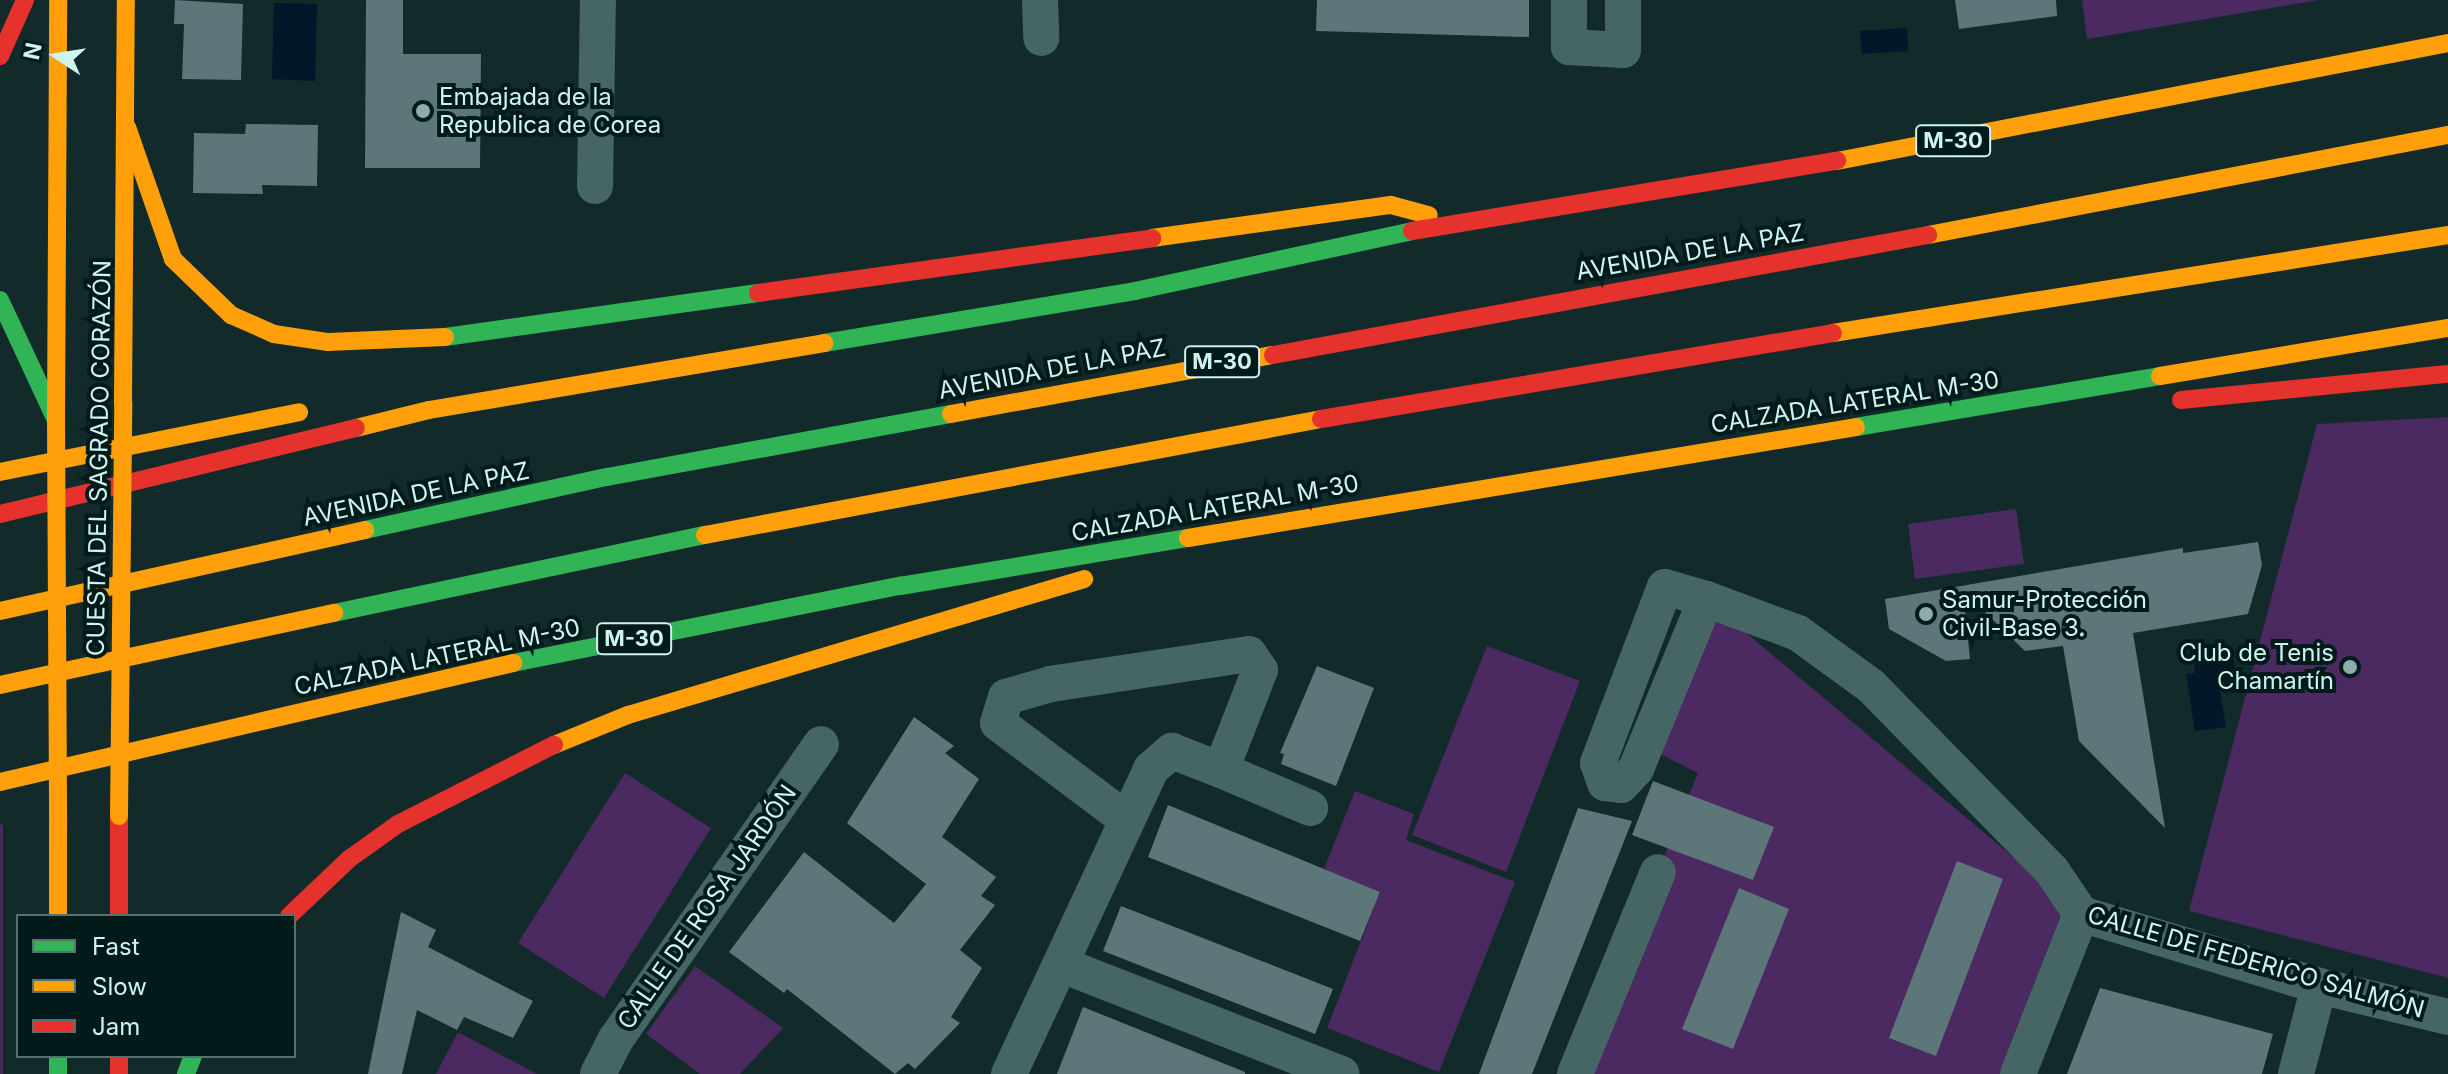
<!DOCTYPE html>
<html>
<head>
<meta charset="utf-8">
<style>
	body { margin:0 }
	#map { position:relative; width:2448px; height:1074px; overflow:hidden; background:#122a2a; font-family:Inter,sans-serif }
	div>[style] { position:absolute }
	.green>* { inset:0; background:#4a2a60 }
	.water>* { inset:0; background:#03162a }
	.building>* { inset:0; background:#5d7679 }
	.street>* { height:36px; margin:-18px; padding:0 18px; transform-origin:18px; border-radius:18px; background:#466665 }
	.fast>* { height:18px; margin:-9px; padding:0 9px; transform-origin:9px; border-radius:9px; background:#30b455 }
	.slow>* { height:18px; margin:-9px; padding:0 9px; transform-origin:9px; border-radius:9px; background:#ff9f0a }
	.jam>* { height:18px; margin:-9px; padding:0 9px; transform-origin:9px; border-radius:9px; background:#e5322d }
	.slow-bridge>* { height:18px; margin:-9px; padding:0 9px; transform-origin:9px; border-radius:9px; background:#ff9f0a }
	.dots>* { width:22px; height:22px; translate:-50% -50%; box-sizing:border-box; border:4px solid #021b1a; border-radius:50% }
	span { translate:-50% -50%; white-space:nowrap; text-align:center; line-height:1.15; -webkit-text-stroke:8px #021b1a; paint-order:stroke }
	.shield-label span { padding:2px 6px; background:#021b1a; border:2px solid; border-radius:6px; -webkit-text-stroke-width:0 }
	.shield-label { font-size:22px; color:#cef4f2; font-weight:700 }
	.poi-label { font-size:24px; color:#cef4f2 }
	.left { translate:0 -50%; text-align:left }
	.right { translate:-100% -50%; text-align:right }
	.street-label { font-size:24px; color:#cef4f2 }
	.legend { position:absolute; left:16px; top:914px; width:280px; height:144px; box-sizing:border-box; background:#021b1a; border:2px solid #547270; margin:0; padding:10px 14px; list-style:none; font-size:24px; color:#cef4f2 }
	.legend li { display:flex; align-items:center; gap:16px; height:40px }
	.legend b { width:40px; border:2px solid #547270 }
	.north { position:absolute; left:16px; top:16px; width:80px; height:80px; -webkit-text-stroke:6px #021b1a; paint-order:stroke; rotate:282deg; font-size:22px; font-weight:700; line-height:32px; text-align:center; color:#cef4f2 }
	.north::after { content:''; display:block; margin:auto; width:28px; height:36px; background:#cef4f2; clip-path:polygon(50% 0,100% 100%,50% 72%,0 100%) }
</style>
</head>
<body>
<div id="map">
	<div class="green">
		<div style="clip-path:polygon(2082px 0,2319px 0,2087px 39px)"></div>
		<div style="clip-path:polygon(2448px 417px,2448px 978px,2189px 911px,2317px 424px)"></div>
		<div style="clip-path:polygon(2016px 509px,2024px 564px,1915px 579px,1908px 524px)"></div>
		<div style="clip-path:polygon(1706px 599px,2081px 914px,2018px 1074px,1575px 1074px,1698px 773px,1646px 747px)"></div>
		<div style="clip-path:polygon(1487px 646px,1580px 681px,1506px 872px,1412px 835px)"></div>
		<div style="clip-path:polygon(625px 773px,711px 828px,604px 998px,518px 943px)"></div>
		<div style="clip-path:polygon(1355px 791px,1414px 814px,1406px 840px,1515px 882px,1439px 1072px,1327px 1028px,1380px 892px,1324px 869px)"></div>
		<div style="clip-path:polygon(3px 824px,3px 1074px,0 1074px,0 825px)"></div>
		<div style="clip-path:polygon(695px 966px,783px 1028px,740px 1074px,700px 1074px,646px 1034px)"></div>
		<div style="clip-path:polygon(458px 1032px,537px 1074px,436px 1074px)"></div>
	</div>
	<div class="water">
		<div style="clip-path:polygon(274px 3px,317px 4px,315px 81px,272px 79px)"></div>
		<div style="clip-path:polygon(1907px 28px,1908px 51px,1862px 54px,1860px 31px)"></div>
		<div style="clip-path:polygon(2232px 651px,2237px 682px,2219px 685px,2226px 727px,2195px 731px,2186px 674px,2195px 673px,2193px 658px)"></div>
	</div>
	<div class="building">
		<div style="clip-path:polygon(175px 0,243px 4px,241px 80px,182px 79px,184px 24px,174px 24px)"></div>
		<div style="clip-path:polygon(366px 0,403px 0,403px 54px,481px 54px,480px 168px,365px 168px)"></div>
		<div style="clip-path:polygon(1317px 0,1529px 0,1529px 37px,1316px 31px)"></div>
		<div style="clip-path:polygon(1955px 0,2056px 0,2057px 16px,1959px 29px)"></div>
		<div style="clip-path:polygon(246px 124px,318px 125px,317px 186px,262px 185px,263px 194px,193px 193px,194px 133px,245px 134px)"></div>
		<div style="clip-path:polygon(2258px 542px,2262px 565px,2248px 614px,2133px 633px,2165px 828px,2079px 741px,2063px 646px,2025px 651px,1963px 591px,1970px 659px,1946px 661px,1889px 629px,1885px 599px,2183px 548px,2183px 553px)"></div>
		<div style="clip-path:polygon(1317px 666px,1374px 688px,1336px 786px,1281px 764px,1284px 754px,1280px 753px)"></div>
		<div style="clip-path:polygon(914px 717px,954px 746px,945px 753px,979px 779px,942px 837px,996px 877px,981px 896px,995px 905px,960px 950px,982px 968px,951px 1017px,960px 1023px,915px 1069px,908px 1063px,895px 1074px,787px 989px,784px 993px,729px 952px,804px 852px,894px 923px,926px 884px,847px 823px)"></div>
		<div style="clip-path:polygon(1653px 781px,1774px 827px,1753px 880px,1632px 835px)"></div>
		<div style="clip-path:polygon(1168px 805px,1380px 892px,1360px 941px,1148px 857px)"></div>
		<div style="clip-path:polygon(1578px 808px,1632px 821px,1532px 1074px,1479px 1074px)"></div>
		<div style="clip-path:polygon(1957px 861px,2003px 879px,1936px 1056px,1889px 1038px)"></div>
		<div style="clip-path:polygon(1739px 888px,1789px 909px,1733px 1049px,1682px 1029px)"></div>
		<div style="clip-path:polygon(1121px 906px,1333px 989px,1315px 1034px,1103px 951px)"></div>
		<div style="clip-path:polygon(401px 912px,436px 930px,428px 947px,533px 1001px,513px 1038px,464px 1017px,457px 1030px,417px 1010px,402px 1074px,368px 1074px)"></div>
		<div style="clip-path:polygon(2100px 988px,2273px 1034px,2262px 1074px,2067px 1074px)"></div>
		<div style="clip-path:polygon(1083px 1007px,1245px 1072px,1245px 1074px,1057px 1074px)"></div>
	</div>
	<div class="street">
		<div style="left:1040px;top:0;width:38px;rotate:88deg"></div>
		<div style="left:1569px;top:0;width:47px;rotate:90deg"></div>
		<div style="left:1569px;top:47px;width:54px;rotate:3.2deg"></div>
		<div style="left:1623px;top:50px;width:50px;rotate:-90deg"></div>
		<div style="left:595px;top:186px;width:186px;rotate:-89.1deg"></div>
		<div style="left:1706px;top:599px;width:184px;rotate:112.4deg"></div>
		<div style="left:1636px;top:769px;width:22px;rotate:133deg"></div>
		<div style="left:1621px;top:785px;width:16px;rotate:-173deg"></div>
		<div style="left:1605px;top:783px;width:21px;rotate:-109deg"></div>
		<div style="left:1598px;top:763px;width:188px;rotate:-69.2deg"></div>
		<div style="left:1665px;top:587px;width:43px;rotate:16.3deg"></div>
		<div style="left:1706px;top:599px;width:98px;rotate:20.3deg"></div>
		<div style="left:1798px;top:633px;width:90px;rotate:36deg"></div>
		<div style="left:1871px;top:686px;width:259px;rotate:45.6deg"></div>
		<div style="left:2052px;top:871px;width:52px;rotate:56deg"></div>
		<div style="left:2081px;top:914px;width:249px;rotate:16.8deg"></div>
		<div style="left:2319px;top:986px;width:133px;rotate:13.5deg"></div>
		<div style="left:1221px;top:770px;width:97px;rotate:23.1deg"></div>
		<div style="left:1062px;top:965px;width:300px;rotate:21.3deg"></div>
		<div style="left:598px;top:1074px;width:39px;rotate:-63deg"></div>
		<div style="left:616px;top:1039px;width:359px;rotate:-55.2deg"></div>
		<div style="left:1009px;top:1074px;width:336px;rotate:-65deg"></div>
		<div style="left:1151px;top:769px;width:28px;rotate:-41deg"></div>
		<div style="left:1172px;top:751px;width:53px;rotate:21.2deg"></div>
		<div style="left:1221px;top:770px;width:107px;rotate:-68.7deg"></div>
		<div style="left:1260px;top:670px;width:19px;rotate:-125deg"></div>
		<div style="left:1249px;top:654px;width:200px;rotate:171.4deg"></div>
		<div style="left:1051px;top:684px;width:47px;rotate:163.9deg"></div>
		<div style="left:1006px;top:697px;width:27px;rotate:107deg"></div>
		<div style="left:998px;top:723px;width:161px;rotate:36.9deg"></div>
		<div style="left:1575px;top:1074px;width:218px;rotate:-67.7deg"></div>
		<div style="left:2018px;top:1074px;width:172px;rotate:-68.5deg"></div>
		<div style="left:2296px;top:1074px;width:91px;rotate:-75.4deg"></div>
	</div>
	<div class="fast">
		<div style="left:0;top:300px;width:132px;rotate:65deg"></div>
		<div style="left:445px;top:337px;width:316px;rotate:-8deg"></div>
		<div style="left:824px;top:343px;width:315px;rotate:-9.5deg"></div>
		<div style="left:1135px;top:291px;width:283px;rotate:-12.2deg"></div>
		<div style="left:1856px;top:427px;width:308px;rotate:-9.5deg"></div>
		<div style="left:365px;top:530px;width:248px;rotate:-12.4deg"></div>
		<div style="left:607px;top:477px;width:350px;rotate:-10.4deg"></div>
		<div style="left:334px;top:613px;width:379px;rotate:-11.9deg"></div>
		<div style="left:513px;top:663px;width:395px;rotate:-11.3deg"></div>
		<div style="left:900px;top:586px;width:292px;rotate:-9.5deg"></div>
		<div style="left:58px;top:1056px;width:18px;rotate:90deg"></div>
		<div style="left:186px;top:1074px;width:19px;rotate:-69deg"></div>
	</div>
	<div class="slow">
		<div style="left:127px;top:127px;width:140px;rotate:70.8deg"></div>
		<div style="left:173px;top:259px;width:81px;rotate:44deg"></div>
		<div style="left:231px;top:315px;width:47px;rotate:23.8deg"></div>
		<div style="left:274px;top:334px;width:55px;rotate:8.4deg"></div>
		<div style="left:328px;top:342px;width:117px;rotate:-2.4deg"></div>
		<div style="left:1837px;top:161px;width:622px;rotate:-10.93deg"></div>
		<div style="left:1928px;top:235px;width:530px;rotate:-10.89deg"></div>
		<div style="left:1152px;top:238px;width:241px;rotate:-7.9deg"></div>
		<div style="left:1391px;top:205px;width:39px;rotate:15deg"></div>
		<div style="left:1833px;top:333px;width:623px;rotate:-9.05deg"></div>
		<div style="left:2160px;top:376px;width:292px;rotate:-9.5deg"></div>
		<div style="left:123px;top:403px;width:403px;rotate:-89.6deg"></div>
		<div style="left:951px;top:414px;width:327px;rotate:-10.4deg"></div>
		<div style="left:56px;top:420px;width:420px;rotate:-89.7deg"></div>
		<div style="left:356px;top:428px;width:75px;rotate:-13.9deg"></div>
		<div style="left:429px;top:410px;width:401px;rotate:-9.6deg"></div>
		<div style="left:0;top:472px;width:305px;rotate:-11.3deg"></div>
		<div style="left:705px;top:535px;width:627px;rotate:-10.66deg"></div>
		<div style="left:1188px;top:538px;width:677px;rotate:-9.43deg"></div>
		<div style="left:0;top:611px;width:374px;rotate:-12.5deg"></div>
		<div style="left:0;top:685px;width:342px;rotate:-12.2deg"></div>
		<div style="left:554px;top:745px;width:80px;rotate:-22.1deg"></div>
		<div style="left:628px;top:715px;width:476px;rotate:-16.6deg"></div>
		<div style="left:0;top:782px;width:527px;rotate:-13.06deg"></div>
		<div style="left:58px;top:827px;width:89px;rotate:90deg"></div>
	</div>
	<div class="jam">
		<div style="left:0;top:56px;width:61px;rotate:-65.9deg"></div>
		<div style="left:1412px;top:231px;width:431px;rotate:-9.4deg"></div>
		<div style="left:758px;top:293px;width:398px;rotate:-7.9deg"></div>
		<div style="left:1273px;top:355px;width:666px;rotate:-10.38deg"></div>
		<div style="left:2181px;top:400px;width:268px;rotate:-5.6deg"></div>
		<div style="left:1321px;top:419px;width:519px;rotate:-9.53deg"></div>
		<div style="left:0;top:514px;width:366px;rotate:-13.6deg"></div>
		<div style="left:119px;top:816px;width:100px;rotate:90deg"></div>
		<div style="left:289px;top:916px;width:83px;rotate:-43.5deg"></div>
		<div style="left:349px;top:859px;width:60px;rotate:-35.5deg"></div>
		<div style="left:398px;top:824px;width:175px;rotate:-26.9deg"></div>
		<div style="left:119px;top:1056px;width:18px;rotate:90deg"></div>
	</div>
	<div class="slow-bridge">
		<div style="left:56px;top:420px;width:407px;rotate:89.7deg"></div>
		<div style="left:119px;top:816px;width:413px;rotate:-89.4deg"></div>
	</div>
	<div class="dots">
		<div style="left:423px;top:111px;background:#8cadac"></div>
		<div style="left:1926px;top:614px;background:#8cadac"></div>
		<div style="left:2350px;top:667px;background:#8cadac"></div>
	</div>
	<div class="shield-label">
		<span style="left:1953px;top:141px">M-30</span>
		<span style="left:1222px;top:362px">M-30</span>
		<span style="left:634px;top:639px">M-30</span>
	</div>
	<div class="poi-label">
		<span class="left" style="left:439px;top:111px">Embajada de la<br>Republica de Corea</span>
		<span class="left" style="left:1942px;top:614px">Samur-Protección<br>Civil-Base 3.</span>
		<span class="right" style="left:2334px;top:667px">Club de Tenis<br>Chamartín</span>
	</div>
	<div class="street-label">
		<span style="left:1690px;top:252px;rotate:-10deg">AVENIDA DE LA PAZ</span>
		<span style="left:1052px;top:369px;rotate:-11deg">AVENIDA DE LA PAZ</span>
		<span style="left:1855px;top:402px;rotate:-9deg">CALZADA LATERAL M-30</span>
		<span style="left:99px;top:458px;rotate:-89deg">CUESTA DEL SAGRADO CORAZÓN</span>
		<span style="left:416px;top:494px;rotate:-12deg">AVENIDA DE LA PAZ</span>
		<span style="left:1215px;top:508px;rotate:-10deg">CALZADA LATERAL M-30</span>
		<span style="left:437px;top:657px;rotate:-12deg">CALZADA LATERAL M-30</span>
		<span style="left:707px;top:907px;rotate:-55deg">CALLE DE ROSA JARDÓN</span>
		<span style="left:2256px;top:962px;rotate:16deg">CALLE DE FEDERICO SALMÓN</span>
	</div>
	<ul class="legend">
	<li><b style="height:10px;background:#30b455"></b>Fast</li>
	<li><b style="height:10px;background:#ff9f0a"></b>Slow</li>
	<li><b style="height:10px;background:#e5322d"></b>Jam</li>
	</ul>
	<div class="north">N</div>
</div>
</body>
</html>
